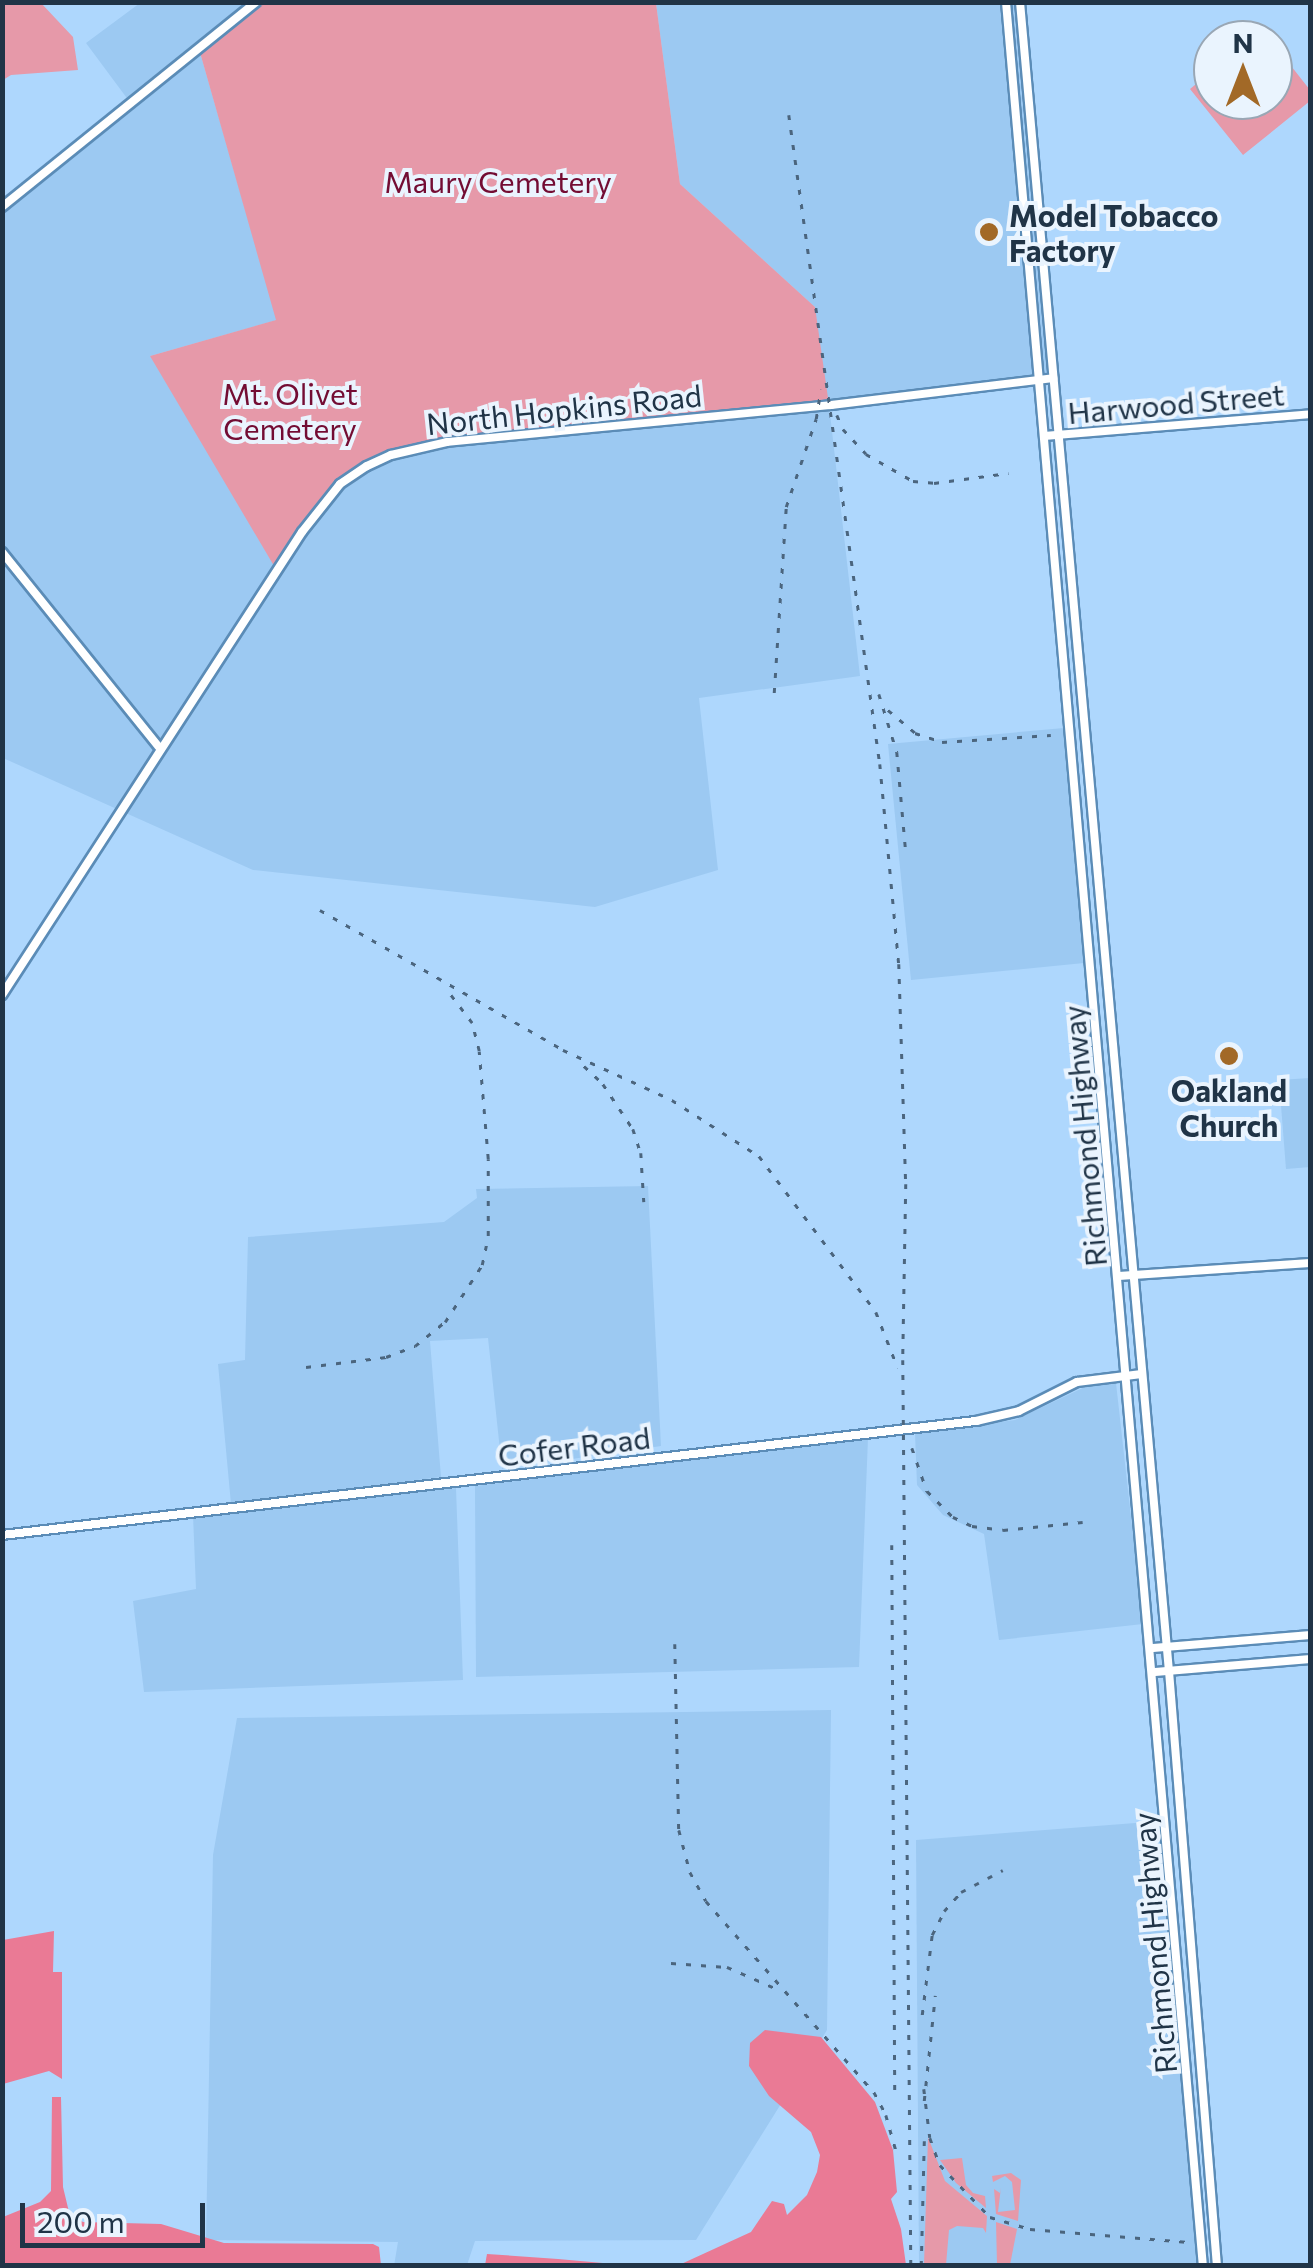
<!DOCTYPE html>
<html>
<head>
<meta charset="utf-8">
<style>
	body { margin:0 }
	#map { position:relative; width:1313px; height:2268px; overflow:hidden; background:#aed7fd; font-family:Commissioner,sans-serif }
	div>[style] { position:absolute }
	.built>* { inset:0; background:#9cc9f2 }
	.green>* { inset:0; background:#e699a9 }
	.forest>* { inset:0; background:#ea7a95 }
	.roads { filter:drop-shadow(2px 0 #5b8cb7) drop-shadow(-2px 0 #5b8cb7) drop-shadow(0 2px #5b8cb7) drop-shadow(0 -2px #5b8cb7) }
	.secondary>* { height:8px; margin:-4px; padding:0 4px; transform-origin:4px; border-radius:4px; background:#fff }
	.primary>* { height:8px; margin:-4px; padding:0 4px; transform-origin:4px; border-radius:4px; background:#fff }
	.rail>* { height:2.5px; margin-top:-1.25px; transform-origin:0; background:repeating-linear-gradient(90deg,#4b657e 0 5px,transparent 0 15px) }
	.dots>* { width:28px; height:28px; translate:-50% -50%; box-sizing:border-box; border:5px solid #eaf4fe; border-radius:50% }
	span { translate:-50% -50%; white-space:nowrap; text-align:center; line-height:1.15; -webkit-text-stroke:8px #eaf4fe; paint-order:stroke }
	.park-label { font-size:30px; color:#730c33 }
	.poi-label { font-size:30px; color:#203447; font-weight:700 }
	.left { translate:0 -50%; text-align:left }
	.street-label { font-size:30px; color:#203447 }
	.frame { position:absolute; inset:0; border:5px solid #203447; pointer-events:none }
	.north { position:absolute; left:1193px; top:20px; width:100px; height:100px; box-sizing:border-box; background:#eaf4fe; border:2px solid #99a7b5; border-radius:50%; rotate:0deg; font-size:28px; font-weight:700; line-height:40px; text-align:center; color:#203447 }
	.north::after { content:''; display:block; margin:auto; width:35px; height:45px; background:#a26927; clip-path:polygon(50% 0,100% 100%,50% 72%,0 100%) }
	.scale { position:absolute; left:20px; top:2203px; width:185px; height:45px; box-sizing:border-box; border:5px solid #203447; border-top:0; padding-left:12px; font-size:30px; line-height:35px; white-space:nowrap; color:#203447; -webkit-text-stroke:8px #eaf4fe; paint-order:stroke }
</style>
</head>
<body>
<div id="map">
	<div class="built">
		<div style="clip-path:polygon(140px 3px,256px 3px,199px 49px,277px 320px,150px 356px,343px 483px,396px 455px,815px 307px,680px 184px,656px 3px,1014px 3px,1048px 379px,829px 405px,860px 676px,699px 698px,718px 870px,595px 907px,253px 870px,3px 758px,3px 208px,132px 105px,86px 43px)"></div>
		<div style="clip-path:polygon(1064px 728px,1084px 963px,911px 980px,888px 744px)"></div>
		<div style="clip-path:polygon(1310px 1078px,1310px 1167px,1286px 1169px,1279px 1080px)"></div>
		<div style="clip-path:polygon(648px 1186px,661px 1446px,502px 1469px,488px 1338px,430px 1341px,441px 1477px,231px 1504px,218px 1364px,245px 1360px,248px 1237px,444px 1222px,477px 1198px,476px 1189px)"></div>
		<div style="clip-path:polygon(1116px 1383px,1143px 1624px,999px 1640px,984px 1534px,943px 1515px,917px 1485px,915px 1433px,1015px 1420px,1089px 1385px)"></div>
		<div style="clip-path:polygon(868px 1438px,859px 1667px,476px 1677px,475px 1486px)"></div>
		<div style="clip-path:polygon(456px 1488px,463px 1680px,144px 1692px,133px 1601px,196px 1589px,193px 1515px)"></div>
		<div style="clip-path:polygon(831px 1710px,827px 2030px,696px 2240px,475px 2241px,467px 2265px,394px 2266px,398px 2242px,206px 2240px,213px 1855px,237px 1718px)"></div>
		<div style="clip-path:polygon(1161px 1821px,1197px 2265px,919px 2265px,916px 1840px)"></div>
	</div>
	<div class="green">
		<div style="clip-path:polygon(5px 3px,41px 3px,73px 37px,78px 70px,11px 75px,3px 80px)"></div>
		<div style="clip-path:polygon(256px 3px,656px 3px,680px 184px,815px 307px,829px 405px,455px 441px,396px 455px,343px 483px,277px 571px,150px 356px,276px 320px,199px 49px)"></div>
		<div style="clip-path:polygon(1273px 43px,1310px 90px,1310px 101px,1243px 155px,1190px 89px,1213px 70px,1213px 100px,1273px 100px)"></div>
		<div style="clip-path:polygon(928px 2137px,945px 2181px,987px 2216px,986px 2233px,983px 2228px,957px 2226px,949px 2230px,946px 2265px,924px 2265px)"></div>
		<div style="clip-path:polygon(962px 2158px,966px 2185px,973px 2193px,985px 2196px,986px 2208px,956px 2183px,940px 2160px)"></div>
		<div style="clip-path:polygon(1011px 2173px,1021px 2180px,1018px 2221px,996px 2214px,994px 2189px,1000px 2193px,1001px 2187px,998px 2212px,1015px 2210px,1012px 2182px,1005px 2176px,993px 2182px,992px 2176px)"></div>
		<div style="clip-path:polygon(996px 2222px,1017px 2229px,1010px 2265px,997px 2265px)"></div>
	</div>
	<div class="forest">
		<div style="clip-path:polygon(54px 1931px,53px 1972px,62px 1972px,62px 2079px,49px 2071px,3px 2084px,3px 1940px)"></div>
		<div style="clip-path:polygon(765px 2030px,821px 2037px,875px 2102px,893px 2150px,897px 2192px,891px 2199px,901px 2229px,906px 2265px,679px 2265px,751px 2232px,772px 2201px,784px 2204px,787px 2215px,807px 2195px,817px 2172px,820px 2155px,811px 2132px,769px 2096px,749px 2066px,750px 2043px)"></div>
		<div style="clip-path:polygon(52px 2097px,61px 2097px,63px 2187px,69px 2212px,83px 2222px,161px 2224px,224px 2243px,373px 2244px,379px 2247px,381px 2265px,3px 2265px,3px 2217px,40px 2202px,51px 2191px)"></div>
		<div style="clip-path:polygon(487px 2254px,558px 2259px,625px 2265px,485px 2265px)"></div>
	</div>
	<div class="roads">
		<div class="secondary">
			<div style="left:2px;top:207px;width:326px;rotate:-38.9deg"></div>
			<div style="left:1045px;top:436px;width:266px;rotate:-4.7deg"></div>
			<div style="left:2px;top:552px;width:250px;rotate:51.2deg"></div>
			<div style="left:2px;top:995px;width:552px;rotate:-57.06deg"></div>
			<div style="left:302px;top:532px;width:61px;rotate:-51.6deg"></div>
			<div style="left:340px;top:484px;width:32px;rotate:-34deg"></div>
			<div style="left:367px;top:466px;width:26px;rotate:-25deg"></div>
			<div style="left:391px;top:455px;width:57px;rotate:-13.1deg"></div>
			<div style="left:447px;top:442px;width:386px;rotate:-5.5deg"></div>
			<div style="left:831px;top:405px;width:224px;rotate:-6.9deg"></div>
			<div style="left:1119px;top:1276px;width:191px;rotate:-3.9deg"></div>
			<div style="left:2px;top:1535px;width:981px;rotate:-6.68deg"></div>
			<div style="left:976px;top:1421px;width:44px;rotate:-13.1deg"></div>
			<div style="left:1019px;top:1411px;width:65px;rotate:-26.6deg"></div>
			<div style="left:1077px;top:1382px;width:65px;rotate:-7deg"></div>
			<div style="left:1153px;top:1648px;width:158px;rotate:-4.7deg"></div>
			<div style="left:1155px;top:1672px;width:156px;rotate:-4.8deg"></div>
		</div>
		<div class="primary">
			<div style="left:1006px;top:2px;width:2273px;rotate:85.03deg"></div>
			<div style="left:1020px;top:2px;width:1676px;rotate:84.9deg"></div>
			<div style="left:1169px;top:1671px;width:597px;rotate:85.39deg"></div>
		</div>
	</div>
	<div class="rail">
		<div style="left:789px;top:115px;width:655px;rotate:82.02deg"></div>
		<div style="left:880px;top:764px;width:201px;rotate:84.6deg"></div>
		<div style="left:899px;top:964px;width:220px;rotate:88.2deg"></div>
		<div style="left:906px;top:1184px;width:176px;rotate:91deg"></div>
		<div style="left:903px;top:1360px;width:906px;rotate:89.49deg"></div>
		<div style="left:837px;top:415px;width:15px;rotate:67deg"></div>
		<div style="left:843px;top:429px;width:34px;rotate:47deg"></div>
		<div style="left:866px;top:454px;width:54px;rotate:29.9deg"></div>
		<div style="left:913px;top:481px;width:21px;rotate:5deg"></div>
		<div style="left:934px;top:483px;width:75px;rotate:-7.7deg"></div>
		<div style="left:774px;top:693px;width:186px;rotate:-86.3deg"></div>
		<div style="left:786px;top:507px;width:93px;rotate:-71.2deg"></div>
		<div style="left:816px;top:419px;width:30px;rotate:-81deg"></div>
		<div style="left:879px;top:694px;width:61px;rotate:72.8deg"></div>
		<div style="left:897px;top:752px;width:101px;rotate:84.9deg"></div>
		<div style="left:888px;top:710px;width:35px;rotate:40deg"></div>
		<div style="left:915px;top:733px;width:28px;rotate:18deg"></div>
		<div style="left:942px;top:742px;width:109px;rotate:-3.7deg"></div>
		<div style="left:320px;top:910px;width:280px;rotate:29.9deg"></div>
		<div style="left:563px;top:1050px;width:120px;rotate:24.6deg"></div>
		<div style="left:672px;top:1100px;width:103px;rotate:32.8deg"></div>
		<div style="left:759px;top:1156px;width:195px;rotate:53.1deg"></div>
		<div style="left:876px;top:1312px;width:60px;rotate:68.6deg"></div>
		<div style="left:584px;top:1066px;width:26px;rotate:43deg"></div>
		<div style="left:603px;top:1084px;width:54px;rotate:56.3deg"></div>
		<div style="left:633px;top:1129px;width:25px;rotate:72deg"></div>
		<div style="left:641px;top:1153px;width:49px;rotate:86.5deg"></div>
		<div style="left:306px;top:1367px;width:81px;rotate:-7.1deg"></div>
		<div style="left:386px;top:1357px;width:31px;rotate:-21deg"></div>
		<div style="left:415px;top:1346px;width:38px;rotate:-39deg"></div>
		<div style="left:445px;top:1322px;width:68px;rotate:-57deg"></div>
		<div style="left:482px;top:1265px;width:30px;rotate:-78deg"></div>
		<div style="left:488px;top:1236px;width:77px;rotate:-90deg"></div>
		<div style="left:488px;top:1159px;width:108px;rotate:-94.8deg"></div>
		<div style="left:479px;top:1051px;width:29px;rotate:-104deg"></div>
		<div style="left:472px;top:1023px;width:43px;rotate:-127.4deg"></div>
		<div style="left:912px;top:1448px;width:46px;rotate:70.8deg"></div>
		<div style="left:927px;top:1491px;width:37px;rotate:45deg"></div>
		<div style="left:953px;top:1517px;width:21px;rotate:25deg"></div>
		<div style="left:972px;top:1526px;width:31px;rotate:7deg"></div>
		<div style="left:1003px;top:1530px;width:80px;rotate:-5.7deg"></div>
		<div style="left:892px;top:1545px;width:550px;rotate:89.69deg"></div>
		<div style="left:675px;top:1644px;width:186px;rotate:88.8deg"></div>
		<div style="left:679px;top:1830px;width:43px;rotate:75.3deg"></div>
		<div style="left:690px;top:1872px;width:33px;rotate:61deg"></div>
		<div style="left:706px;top:1901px;width:254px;rotate:48.7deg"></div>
		<div style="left:874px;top:2092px;width:26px;rotate:62deg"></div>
		<div style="left:886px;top:2115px;width:41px;rotate:74.2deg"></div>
		<div style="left:671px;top:1963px;width:56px;rotate:4.1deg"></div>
		<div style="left:727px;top:1967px;width:52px;rotate:23.6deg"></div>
		<div style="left:922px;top:2015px;width:81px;rotate:-82.9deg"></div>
		<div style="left:932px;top:1935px;width:27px;rotate:-63deg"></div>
		<div style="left:944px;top:1911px;width:25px;rotate:-48deg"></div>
		<div style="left:961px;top:1892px;width:47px;rotate:-27.6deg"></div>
		<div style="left:924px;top:2089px;width:49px;rotate:83deg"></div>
		<div style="left:930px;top:2138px;width:29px;rotate:70deg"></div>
		<div style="left:940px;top:2165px;width:72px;rotate:46.1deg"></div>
		<div style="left:990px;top:2217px;width:42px;rotate:16.7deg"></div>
		<div style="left:1030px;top:2229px;width:159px;rotate:4.7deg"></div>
		<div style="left:924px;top:2101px;width:106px;rotate:-84deg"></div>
		<div style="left:921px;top:2266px;width:125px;rotate:-88.6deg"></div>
	</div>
	<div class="dots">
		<div style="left:989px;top:232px;background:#a26927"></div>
		<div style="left:1229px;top:1056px;background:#a26927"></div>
	</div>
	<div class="park-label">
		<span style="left:498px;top:181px">Maury Cemetery</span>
		<span style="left:290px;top:410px">Mt. Olivet<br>Cemetery</span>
	</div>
	<div class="poi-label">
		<span class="left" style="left:1009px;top:232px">Model Tobacco<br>Factory</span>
		<span style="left:1229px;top:1107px">Oakland<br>Church</span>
	</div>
	<div class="street-label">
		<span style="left:1176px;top:403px;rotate:-5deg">Harwood Street</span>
		<span style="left:564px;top:409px;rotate:-6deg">North Hopkins Road</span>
		<span style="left:1084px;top:1136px;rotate:-95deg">Richmond Highway</span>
		<span style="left:574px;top:1446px;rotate:-7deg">Cofer Road</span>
		<span style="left:1154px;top:1943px;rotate:-95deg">Richmond Highway</span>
	</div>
	<div class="frame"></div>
	<div class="north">N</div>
	<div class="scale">200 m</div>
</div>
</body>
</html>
